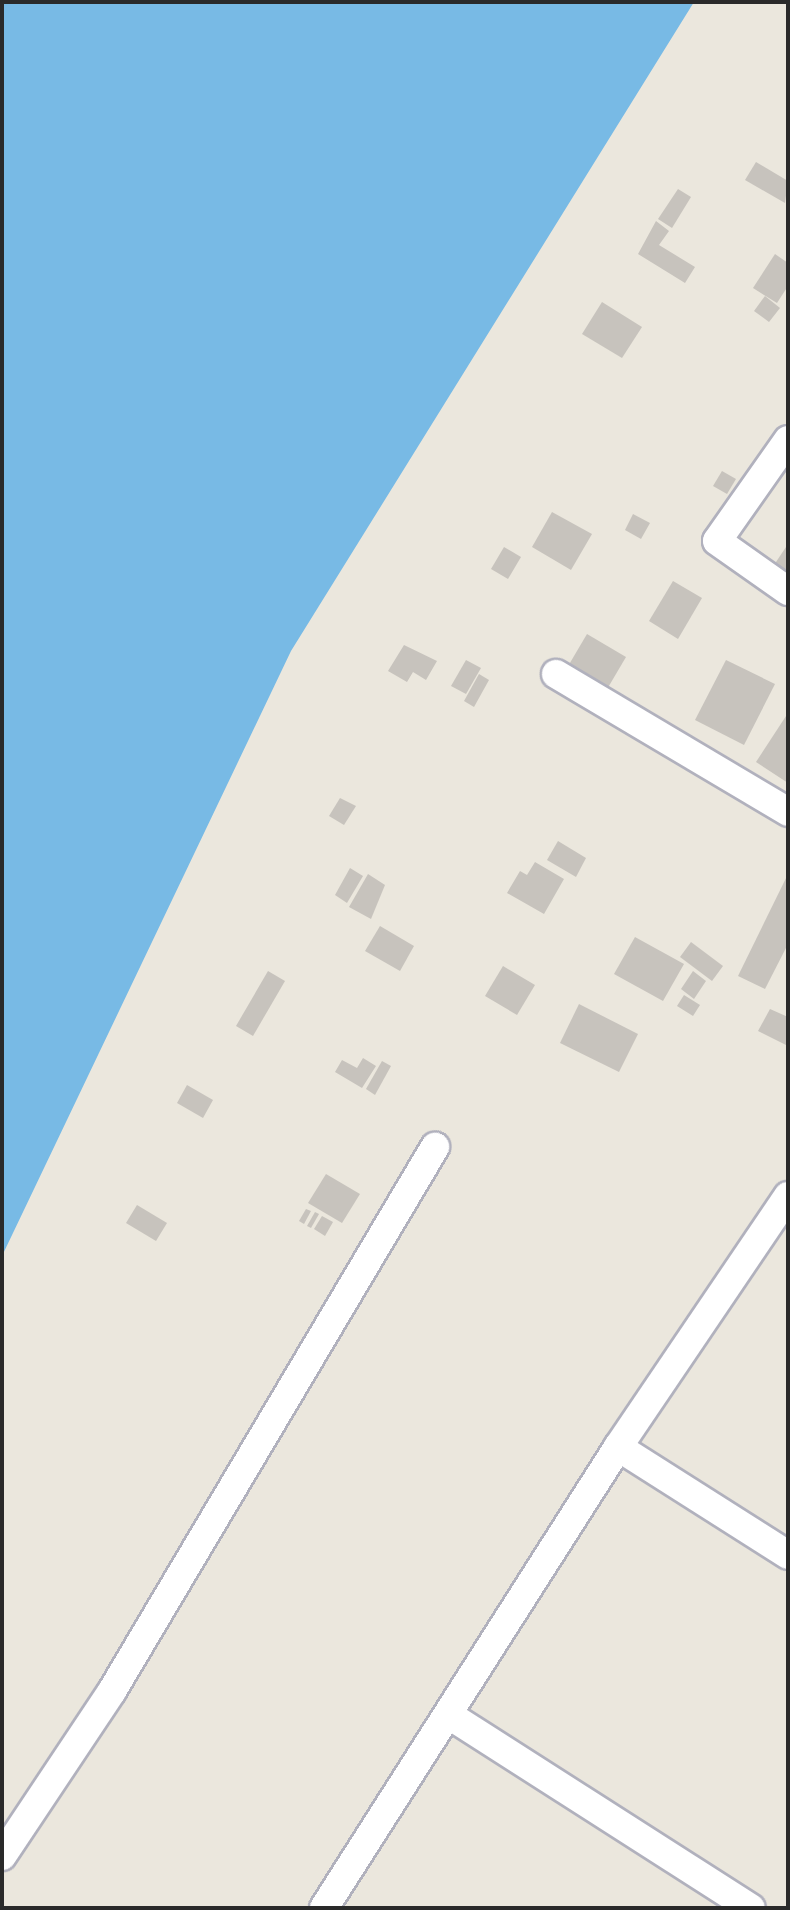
<!DOCTYPE html>
<html>
<head>
<meta charset="utf-8">
<style>
	body { margin:0 }
	#map { position:relative; width:790px; height:1910px; overflow:hidden; background:#ebe7dd; font-family:Poppins,sans-serif }
	div>[style] { position:absolute }
	.water>* { inset:0; background:#78bae5 }
	.building>* { inset:0; background:#c7c3bd }
	.roads { filter:drop-shadow(2px 0 #b1b1bd) drop-shadow(-2px 0 #b1b1bd) drop-shadow(0 2px #b1b1bd) drop-shadow(0 -2px #b1b1bd) }
	.minor>* { height:28px; margin:-14px; padding:0 14px; transform-origin:14px; border-radius:14px; background:#fff }
	span { translate:-50% -50%; white-space:nowrap; text-align:center; line-height:1.15; -webkit-text-stroke:8px #fff; paint-order:stroke }
	.frame { position:absolute; inset:0; border:4px solid #2a2a2a; pointer-events:none }
</style>
</head>
<body>
<div id="map">
	<div class="water">
		<div style="clip-path:polygon(2px 2px,694px 2px,291px 651px,2px 1256px)"></div>
	</div>
	<div class="building">
		<div style="clip-path:polygon(756px 162px,788px 181px,785px 203px,745px 180px)"></div>
		<div style="clip-path:polygon(678px 189px,691px 197px,672px 228px,658px 219px)"></div>
		<div style="clip-path:polygon(656px 221px,669px 231px,659px 245px,695px 267px,685px 283px,638px 254px)"></div>
		<div style="clip-path:polygon(775px 254px,788px 263px,788px 286px,777px 303px,753px 288px)"></div>
		<div style="clip-path:polygon(765px 296px,780px 308px,769px 322px,754px 311px)"></div>
		<div style="clip-path:polygon(602px 302px,642px 327px,622px 358px,582px 334px)"></div>
		<div style="clip-path:polygon(722px 471px,736px 479px,727px 494px,713px 486px)"></div>
		<div style="clip-path:polygon(552px 512px,592px 534px,571px 570px,532px 547px)"></div>
		<div style="clip-path:polygon(633px 514px,650px 523px,641px 539px,625px 530px)"></div>
		<div style="clip-path:polygon(788px 544px,788px 579px,772px 568px)"></div>
		<div style="clip-path:polygon(504px 547px,521px 557px,508px 579px,491px 569px)"></div>
		<div style="clip-path:polygon(673px 581px,702px 598px,678px 639px,649px 621px)"></div>
		<div style="clip-path:polygon(587px 634px,626px 657px,603px 696px,564px 673px)"></div>
		<div style="clip-path:polygon(404px 645px,437px 661px,426px 680px,413px 672px,407px 682px,388px 671px)"></div>
		<div style="clip-path:polygon(466px 660px,481px 668px,466px 694px,451px 686px)"></div>
		<div style="clip-path:polygon(726px 660px,775px 684px,744px 745px,695px 720px)"></div>
		<div style="clip-path:polygon(479px 674px,489px 680px,474px 707px,464px 701px)"></div>
		<div style="clip-path:polygon(788px 713px,788px 783px,756px 762px)"></div>
		<div style="clip-path:polygon(340px 798px,356px 806px,344px 825px,329px 816px)"></div>
		<div style="clip-path:polygon(558px 841px,586px 858px,576px 877px,547px 860px)"></div>
		<div style="clip-path:polygon(535px 862px,564px 879px,544px 914px,507px 893px,520px 871px,527px 875px)"></div>
		<div style="clip-path:polygon(350px 868px,363px 876px,347px 903px,335px 895px)"></div>
		<div style="clip-path:polygon(368px 874px,385px 885px,371px 919px,349px 907px)"></div>
		<div style="clip-path:polygon(788px 874px,788px 944px,765px 989px,738px 976px)"></div>
		<div style="clip-path:polygon(380px 926px,414px 946px,400px 971px,365px 951px)"></div>
		<div style="clip-path:polygon(635px 937px,684px 964px,663px 1001px,614px 974px)"></div>
		<div style="clip-path:polygon(691px 942px,723px 966px,712px 981px,680px 957px)"></div>
		<div style="clip-path:polygon(503px 966px,535px 985px,517px 1015px,485px 996px)"></div>
		<div style="clip-path:polygon(268px 971px,285px 981px,253px 1036px,236px 1026px)"></div>
		<div style="clip-path:polygon(693px 971px,706px 981px,694px 999px,681px 989px)"></div>
		<div style="clip-path:polygon(684px 995px,700px 1005px,693px 1016px,677px 1006px)"></div>
		<div style="clip-path:polygon(579px 1004px,638px 1034px,619px 1072px,560px 1043px)"></div>
		<div style="clip-path:polygon(770px 1009px,788px 1017px,788px 1046px,758px 1031px)"></div>
		<div style="clip-path:polygon(363px 1058px,376px 1066px,362px 1088px,335px 1072px,342px 1060px,357px 1068px)"></div>
		<div style="clip-path:polygon(382px 1061px,391px 1066px,375px 1095px,366px 1089px)"></div>
		<div style="clip-path:polygon(187px 1085px,213px 1100px,203px 1118px,177px 1103px)"></div>
		<div style="clip-path:polygon(326px 1174px,360px 1194px,342px 1223px,308px 1203px)"></div>
		<div style="clip-path:polygon(137px 1205px,167px 1223px,156px 1241px,126px 1223px)"></div>
		<div style="clip-path:polygon(306px 1209px,311px 1211px,304px 1224px,299px 1221px)"></div>
		<div style="clip-path:polygon(315px 1212px,319px 1214px,311px 1228px,307px 1226px)"></div>
		<div style="clip-path:polygon(322px 1216px,333px 1222px,325px 1236px,314px 1229px)"></div>
	</div>
	<div class="roads">
		<div class="minor">
			<div style="left:788px;top:440px;width:123px;rotate:125.1deg"></div>
			<div style="left:717px;top:541px;width:87px;rotate:35.2deg"></div>
			<div style="left:556px;top:674px;width:270px;rotate:30.7deg"></div>
			<div style="left:618px;top:1447px;width:201px;rotate:32.4deg"></div>
			<div style="left:449px;top:1715px;width:358px;rotate:32.6deg"></div>
			<div style="left:2px;top:1856px;width:198px;rotate:-56.3deg"></div>
			<div style="left:112px;top:1691px;width:633px;rotate:-59.3deg"></div>
			<div style="left:324px;top:1908px;width:547px;rotate:-57.47deg"></div>
			<div style="left:618px;top:1447px;width:303px;rotate:-55.9deg"></div>
		</div>
	</div>
	<div class="frame"></div>
</div>
</body>
</html>
